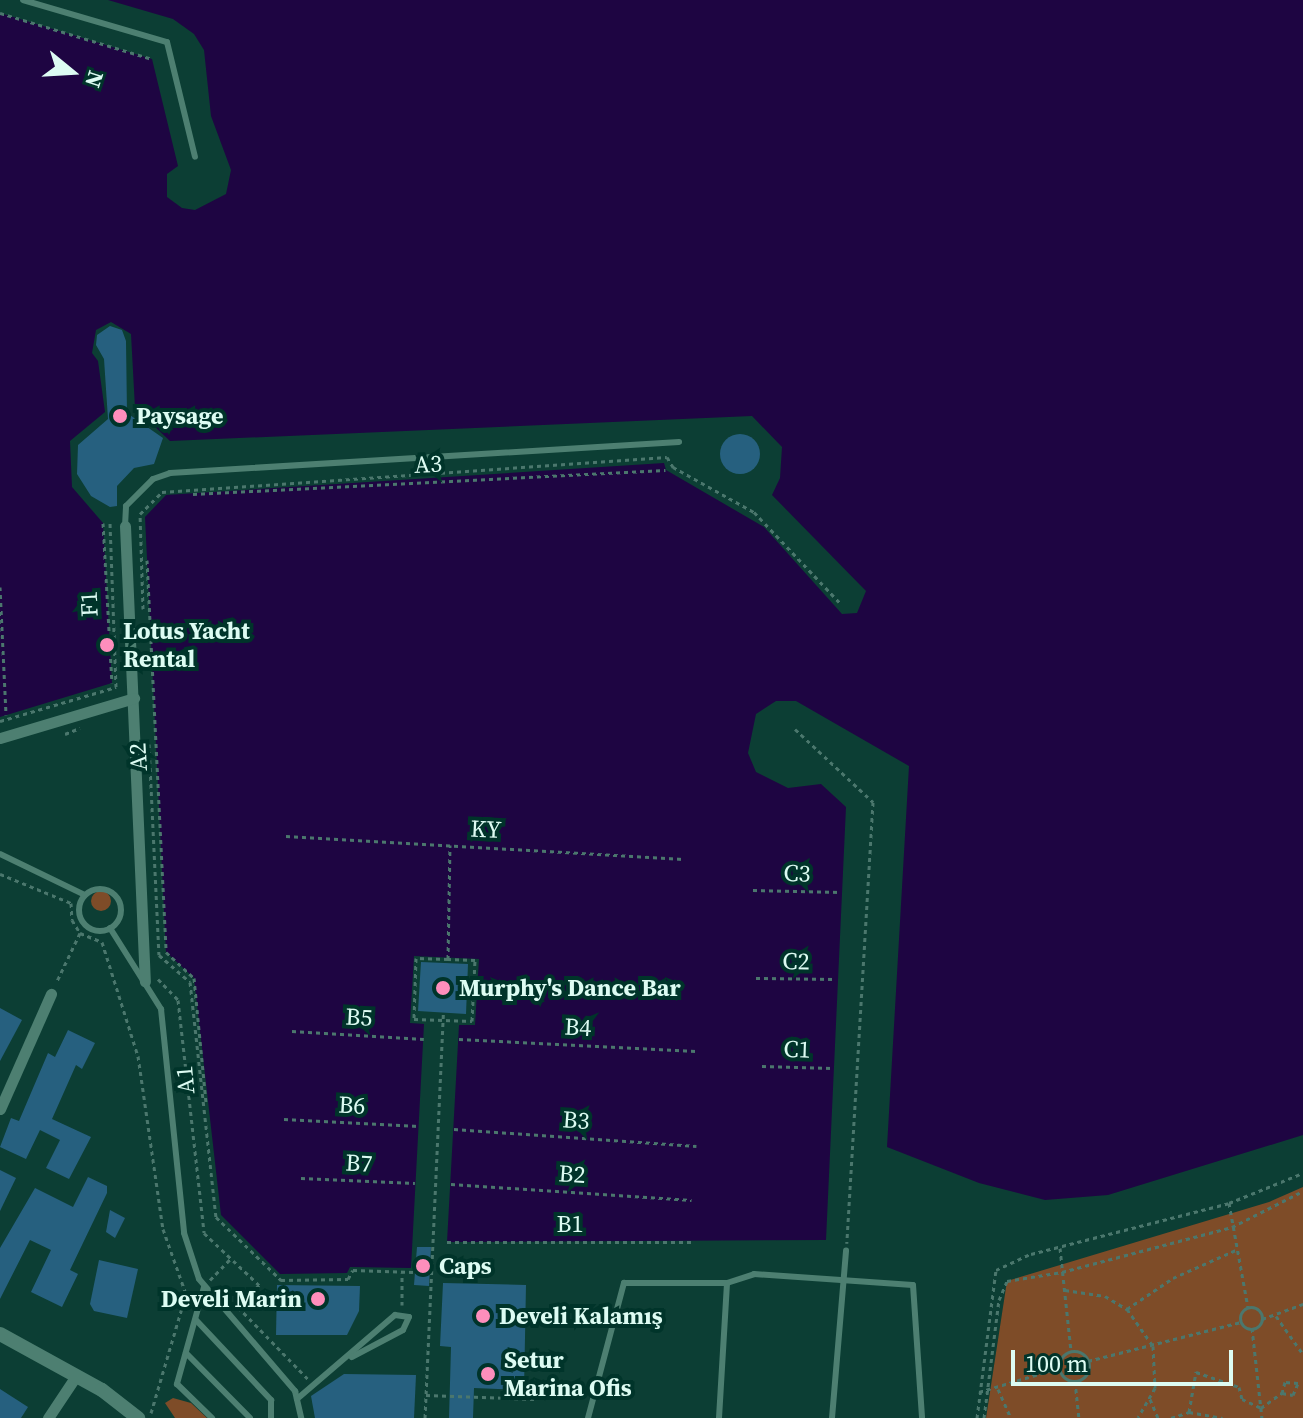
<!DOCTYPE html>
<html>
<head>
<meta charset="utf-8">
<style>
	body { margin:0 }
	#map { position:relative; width:1303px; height:1418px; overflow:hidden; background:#0c3e34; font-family:"Source Serif 4",serif }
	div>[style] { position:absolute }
	.green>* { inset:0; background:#7e4c28 }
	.round { border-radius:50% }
	.water>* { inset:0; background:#1e0542 }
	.building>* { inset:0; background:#26607f }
	.path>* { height:3px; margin-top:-1.5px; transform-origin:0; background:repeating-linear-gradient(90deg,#4b776d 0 4px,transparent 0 8px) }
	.path>.ring { margin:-1.5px; padding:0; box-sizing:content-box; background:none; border:3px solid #4b776d; border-radius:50% }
	.service>* { height:6px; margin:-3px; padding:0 3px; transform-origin:3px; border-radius:3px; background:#4d7f71 }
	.service>.ring { margin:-3px; padding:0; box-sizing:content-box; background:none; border:6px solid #4d7f71; border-radius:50% }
	.minor>* { height:11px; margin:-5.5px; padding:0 5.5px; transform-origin:5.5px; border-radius:5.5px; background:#4d7f71 }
	.tertiary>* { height:14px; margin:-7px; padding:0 7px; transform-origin:7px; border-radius:7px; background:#4d7f71 }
	.dots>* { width:22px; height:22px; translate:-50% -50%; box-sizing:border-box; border:4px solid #00342a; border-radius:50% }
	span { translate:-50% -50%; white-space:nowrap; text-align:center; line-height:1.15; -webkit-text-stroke:8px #00342a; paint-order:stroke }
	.poi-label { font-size:24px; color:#ddfcf3; font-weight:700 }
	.left { translate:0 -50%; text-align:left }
	.right { translate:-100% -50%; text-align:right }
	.street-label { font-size:24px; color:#ddfcf3 }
	.north { position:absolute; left:32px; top:32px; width:80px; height:80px; -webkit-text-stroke:6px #00342a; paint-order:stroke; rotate:108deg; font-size:22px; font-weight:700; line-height:32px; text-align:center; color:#ddfcf3 }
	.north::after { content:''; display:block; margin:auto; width:28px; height:36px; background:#ddfcf3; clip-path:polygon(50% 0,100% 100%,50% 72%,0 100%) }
	.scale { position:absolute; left:1011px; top:1350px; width:222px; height:36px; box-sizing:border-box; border:4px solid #ddfcf3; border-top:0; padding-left:10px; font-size:24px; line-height:28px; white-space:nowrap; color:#ddfcf3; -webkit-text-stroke:6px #00342a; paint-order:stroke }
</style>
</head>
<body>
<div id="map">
	<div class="green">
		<div class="round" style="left:91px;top:891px;width:20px;height:20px"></div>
		<div style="clip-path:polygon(1303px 1187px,1303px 1418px,986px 1418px,1007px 1281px,1269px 1202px)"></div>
		<div style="clip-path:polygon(173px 1398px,191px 1403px,207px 1418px,175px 1418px,165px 1403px)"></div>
	</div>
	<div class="water">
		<div style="clip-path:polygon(108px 0,1303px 0,1303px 1135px,1108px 1195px,1045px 1200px,979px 1183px,887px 1147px,909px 766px,796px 701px,776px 701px,756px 714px,748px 753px,756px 772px,788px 788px,821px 784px,846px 807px,826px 1240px,447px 1242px,459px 1025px,475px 1025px,479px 959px,414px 956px,410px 1023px,424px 1024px,411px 1268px,350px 1267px,347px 1273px,280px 1274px,221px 1215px,194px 978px,166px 952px,145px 517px,166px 495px,664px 463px,666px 470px,764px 527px,842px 614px,857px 613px,866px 591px,772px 495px,780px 478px,782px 447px,752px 416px,170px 441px,135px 408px,131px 334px,111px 322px,96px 330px,92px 353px,98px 361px,105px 412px,70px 441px,72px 487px,103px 523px,112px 683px,0 717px,0 13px,152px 59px,178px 166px,167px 174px,167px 197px,182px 208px,195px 210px,226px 194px,231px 170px,211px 116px,204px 50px,194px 34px,173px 19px)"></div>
	</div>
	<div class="building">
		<div style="clip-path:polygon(110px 326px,122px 330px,126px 341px,127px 413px,163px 438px,154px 464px,134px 468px,117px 486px,117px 506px,110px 507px,91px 496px,77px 474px,78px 445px,108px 419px,104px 359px,96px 345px,97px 335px)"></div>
		<div class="round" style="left:720px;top:434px;width:40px;height:40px"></div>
		<div style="clip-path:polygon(421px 962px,468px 964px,466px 1014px,418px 1011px)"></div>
		<div style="clip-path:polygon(0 1008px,22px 1020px,0 1061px)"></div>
		<div style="clip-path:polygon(68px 1030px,95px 1043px,82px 1069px,76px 1065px,52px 1119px,91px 1137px,69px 1179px,46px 1168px,60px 1140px,40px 1130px,26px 1159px,0 1147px,11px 1118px,19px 1121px,48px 1053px,55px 1057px)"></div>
		<div style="clip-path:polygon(0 1170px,16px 1178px,0 1211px)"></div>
		<div style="clip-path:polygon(88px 1177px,107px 1186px,107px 1193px,70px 1270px,78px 1274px,62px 1307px,31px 1292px,51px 1250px,30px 1240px,0 1299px,0 1248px,35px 1188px,73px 1207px)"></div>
		<div style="clip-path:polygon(110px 1210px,125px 1218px,115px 1238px,106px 1232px)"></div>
		<div style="clip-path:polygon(417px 1247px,431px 1247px,429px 1286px,414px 1285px)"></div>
		<div style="clip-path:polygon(99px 1260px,138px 1269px,127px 1318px,94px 1311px,90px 1304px)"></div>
		<div style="clip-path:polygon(443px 1283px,526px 1285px,524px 1390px,474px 1388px,473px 1418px,449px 1418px,451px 1347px,440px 1346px)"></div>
		<div style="clip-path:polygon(277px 1285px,360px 1286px,359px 1311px,347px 1335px,276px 1335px)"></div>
		<div style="clip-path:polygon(344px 1374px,416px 1375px,414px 1418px,315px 1418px,311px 1396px)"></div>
		<div style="clip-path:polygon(0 1389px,28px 1407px,21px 1418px,0 1418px)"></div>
	</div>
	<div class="path">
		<div style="left:0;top:13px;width:159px;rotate:16.8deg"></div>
		<div style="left:193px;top:494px;width:473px;rotate:-2.9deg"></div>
		<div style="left:103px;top:523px;width:160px;rotate:86.8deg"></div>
		<div style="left:147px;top:560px;width:392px;rotate:87.2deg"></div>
		<div style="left:166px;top:952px;width:38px;rotate:43deg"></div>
		<div style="left:194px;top:978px;width:126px;rotate:84.5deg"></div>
		<div style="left:0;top:587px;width:128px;rotate:87.3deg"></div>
		<div style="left:143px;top:609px;width:95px;rotate:-91.8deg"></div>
		<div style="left:140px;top:514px;width:31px;rotate:-45deg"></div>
		<div style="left:162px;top:492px;width:506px;rotate:-3.96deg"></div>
		<div style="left:667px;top:457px;width:12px;rotate:59deg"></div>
		<div style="left:673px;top:467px;width:93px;rotate:29.1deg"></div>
		<div style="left:754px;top:512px;width:124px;rotate:46.6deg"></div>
		<div style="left:0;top:721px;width:121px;rotate:-16.3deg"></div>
		<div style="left:116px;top:687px;width:165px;rotate:-92.1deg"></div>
		<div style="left:795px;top:729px;width:107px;rotate:43.1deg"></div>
		<div style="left:873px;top:802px;width:442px;rotate:93.4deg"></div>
		<div style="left:65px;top:734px;width:16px;rotate:-22deg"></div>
		<div style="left:149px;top:744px;width:211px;rotate:87.3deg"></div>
		<div style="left:159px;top:955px;width:41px;rotate:41.1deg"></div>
		<div style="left:190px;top:982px;width:236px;rotate:83.7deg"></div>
		<div style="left:216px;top:1217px;width:91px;rotate:44.1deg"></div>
		<div style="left:281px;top:1280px;width:67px;rotate:-0.9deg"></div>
		<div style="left:348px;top:1279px;width:10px;rotate:-61deg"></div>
		<div style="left:353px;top:1270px;width:60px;rotate:1.9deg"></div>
		<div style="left:286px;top:836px;width:398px;rotate:3.3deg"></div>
		<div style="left:0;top:874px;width:77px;rotate:22.2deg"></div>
		<div style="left:71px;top:903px;width:17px;rotate:87deg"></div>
		<div style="left:72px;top:920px;width:15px;rotate:58deg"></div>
		<div style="left:80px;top:933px;width:55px;rotate:115.6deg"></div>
		<div style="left:753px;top:890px;width:88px;rotate:1.3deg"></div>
		<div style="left:80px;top:933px;width:24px;rotate:22deg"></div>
		<div style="left:102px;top:942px;width:120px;rotate:72.5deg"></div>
		<div style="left:138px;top:1056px;width:175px;rotate:81.8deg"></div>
		<div style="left:163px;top:1229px;width:69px;rotate:70.5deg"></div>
		<div style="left:186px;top:1294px;width:124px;rotate:106.4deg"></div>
		<div style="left:448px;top:959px;width:32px;rotate:-178deg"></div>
		<div style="left:416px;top:958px;width:61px;rotate:91.9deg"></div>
		<div style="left:414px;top:1019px;width:58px;rotate:2deg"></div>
		<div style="left:472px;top:1021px;width:61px;rotate:-87.2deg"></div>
		<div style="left:475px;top:960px;width:27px;rotate:-178deg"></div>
		<div style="left:448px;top:959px;width:114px;rotate:-89deg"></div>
		<div style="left:756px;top:978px;width:79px;rotate:0.7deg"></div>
		<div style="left:158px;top:979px;width:29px;rotate:46deg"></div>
		<div style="left:178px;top:1000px;width:234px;rotate:83.6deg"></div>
		<div style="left:204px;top:1233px;width:76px;rotate:43.4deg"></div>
		<div style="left:259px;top:1285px;width:33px;rotate:135deg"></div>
		<div style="left:292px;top:1031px;width:132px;rotate:3.5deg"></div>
		<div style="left:459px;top:1039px;width:237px;rotate:2.9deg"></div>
		<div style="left:762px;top:1066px;width:70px;rotate:1.6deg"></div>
		<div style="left:284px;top:1119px;width:135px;rotate:3deg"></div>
		<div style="left:454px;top:1129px;width:243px;rotate:4deg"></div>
		<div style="left:301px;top:1178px;width:114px;rotate:2.5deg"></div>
		<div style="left:451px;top:1184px;width:241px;rotate:3.8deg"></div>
		<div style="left:1229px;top:1203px;width:107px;rotate:79.7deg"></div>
		<div style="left:447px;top:1242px;width:246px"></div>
		<div style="left:1060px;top:1248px;width:104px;rotate:83.9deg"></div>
		<div style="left:210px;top:1280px;width:29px;rotate:-46deg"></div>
		<div style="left:1065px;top:1290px;width:40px;rotate:8.5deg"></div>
		<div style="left:1105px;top:1296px;width:26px;rotate:31deg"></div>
		<div style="left:1127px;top:1309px;width:45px;rotate:54.9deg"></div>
		<div style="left:1153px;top:1346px;width:42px;rotate:87.3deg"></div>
		<div style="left:1155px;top:1388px;width:34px;rotate:120deg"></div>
		<div style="left:402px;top:1305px;width:32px;rotate:-90deg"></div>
		<div style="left:238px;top:1307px;width:100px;rotate:45.8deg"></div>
		<div class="ring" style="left:1240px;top:1307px;width:19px;height:19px"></div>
		<div style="left:1127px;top:1309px;width:55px;rotate:-34deg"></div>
		<div style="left:1173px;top:1278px;width:71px;rotate:-24deg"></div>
		<div style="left:1276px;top:1316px;width:47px;rotate:54.6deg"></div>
		<div style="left:1262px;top:1319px;width:44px;rotate:-20.1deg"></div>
		<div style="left:1252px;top:1328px;width:91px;rotate:83.7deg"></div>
		<div class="ring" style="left:1059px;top:1351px;width:27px;height:27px"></div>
		<div style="left:1088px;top:1361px;width:158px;rotate:-14.3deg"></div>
		<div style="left:1075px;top:1381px;width:37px;rotate:84deg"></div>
		<div style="left:998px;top:1389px;width:32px;rotate:66deg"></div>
		<div style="left:979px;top:1392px;width:84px;rotate:-16.7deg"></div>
		<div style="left:426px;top:1395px;width:108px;rotate:2.1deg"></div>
		<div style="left:1150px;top:1399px;width:21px;rotate:67deg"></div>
		<div style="left:1189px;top:1412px;width:41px;rotate:-80.1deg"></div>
		<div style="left:1196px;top:1372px;width:46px;rotate:19.2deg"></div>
		<div style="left:1239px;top:1387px;width:12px;rotate:76deg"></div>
		<div style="left:1242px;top:1399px;width:21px;rotate:25deg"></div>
		<div style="left:1261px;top:1408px;width:26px;rotate:-36deg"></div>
		<div style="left:1282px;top:1393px;width:11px;rotate:10deg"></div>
		<div style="left:1293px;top:1395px;width:13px;rotate:-67deg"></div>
		<div style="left:1298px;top:1383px;width:13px;rotate:-176deg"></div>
		<div style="left:1285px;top:1382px;width:11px;rotate:105deg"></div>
		<div style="left:425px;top:1418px;width:404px;rotate:-87.4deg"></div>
		<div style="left:977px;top:1418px;width:149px;rotate:-82.7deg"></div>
		<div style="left:996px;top:1270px;width:38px;rotate:-25deg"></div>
		<div style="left:1031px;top:1254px;width:204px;rotate:-14.4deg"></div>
		<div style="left:1229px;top:1203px;width:80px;rotate:-22.1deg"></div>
		<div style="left:984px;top:1418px;width:119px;rotate:-82.8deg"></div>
		<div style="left:999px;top:1300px;width:21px;rotate:-67deg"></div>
		<div style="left:1007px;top:1281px;width:56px;rotate:-9.3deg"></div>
		<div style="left:1062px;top:1272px;width:176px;rotate:-14.8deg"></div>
		<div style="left:1232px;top:1227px;width:80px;rotate:-26.9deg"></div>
		<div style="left:1171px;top:1418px;width:19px;rotate:-18deg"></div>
		<div style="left:1189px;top:1412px;width:34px;rotate:10deg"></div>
	</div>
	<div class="service">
		<div style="left:23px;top:0;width:150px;rotate:16.3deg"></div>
		<div style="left:167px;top:42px;width:118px;rotate:76.3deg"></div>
		<div style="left:125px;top:526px;width:20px;rotate:-87deg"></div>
		<div style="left:126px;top:506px;width:38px;rotate:-45deg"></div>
		<div style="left:153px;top:479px;width:18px;rotate:-19deg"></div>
		<div style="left:170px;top:473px;width:510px;rotate:-3.49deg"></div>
		<div style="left:0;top:854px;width:94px;rotate:25.8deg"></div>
		<div class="ring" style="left:79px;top:889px;width:36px;height:36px"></div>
		<div style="left:110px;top:928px;width:96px;rotate:57.8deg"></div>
		<div style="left:161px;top:1009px;width:225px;rotate:84.1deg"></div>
		<div style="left:184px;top:1233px;width:48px;rotate:71.9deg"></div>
		<div style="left:199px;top:1279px;width:148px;rotate:49.4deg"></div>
		<div style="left:295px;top:1391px;width:28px;rotate:77deg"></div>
		<div style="left:204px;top:1287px;width:101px;rotate:105.6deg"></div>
		<div style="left:177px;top:1384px;width:49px;rotate:44.2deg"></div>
		<div style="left:196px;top:1320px;width:110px;rotate:46.8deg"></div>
		<div style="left:271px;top:1400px;width:18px;rotate:90deg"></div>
		<div style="left:186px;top:1353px;width:91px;rotate:45.4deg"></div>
		<div style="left:297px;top:1399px;width:129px;rotate:-40.6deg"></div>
		<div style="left:395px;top:1315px;width:14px;rotate:8deg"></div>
		<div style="left:409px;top:1317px;width:14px;rotate:115deg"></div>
		<div style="left:403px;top:1330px;width:58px;rotate:152.1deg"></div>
		<div style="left:588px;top:1418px;width:140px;rotate:-75.1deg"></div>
		<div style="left:624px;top:1283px;width:103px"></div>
		<div style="left:719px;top:1418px;width:135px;rotate:-86.6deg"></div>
		<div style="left:727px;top:1283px;width:28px;rotate:-18deg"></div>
		<div style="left:754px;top:1274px;width:159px;rotate:4deg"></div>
		<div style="left:913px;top:1285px;width:133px;rotate:86.1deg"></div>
		<div style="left:832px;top:1418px;width:168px;rotate:-85.2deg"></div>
	</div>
	<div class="minor">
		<div style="left:125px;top:526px;width:456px;rotate:87.5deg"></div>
		<div style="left:0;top:738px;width:140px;rotate:-16.6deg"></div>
		<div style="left:0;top:1109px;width:126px;rotate:-66.1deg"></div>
		<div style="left:48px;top:1418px;width:50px;rotate:-56.3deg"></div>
	</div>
	<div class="tertiary">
		<div style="left:0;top:1334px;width:116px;rotate:28.8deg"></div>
		<div style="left:102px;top:1390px;width:46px;rotate:37.9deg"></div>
	</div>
	<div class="dots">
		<div style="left:120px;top:416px;background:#fe8ebc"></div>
		<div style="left:107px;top:645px;background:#fe8ebc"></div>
		<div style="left:443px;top:988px;background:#fe8ebc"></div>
		<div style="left:423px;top:1266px;background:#fe8ebc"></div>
		<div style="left:318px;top:1299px;background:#fe8ebc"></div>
		<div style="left:483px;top:1316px;background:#fe8ebc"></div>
		<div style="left:488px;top:1374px;background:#fe8ebc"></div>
	</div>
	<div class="poi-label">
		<span class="left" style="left:136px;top:416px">Paysage</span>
		<span class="left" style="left:123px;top:645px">Lotus Yacht<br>Rental</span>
		<span class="left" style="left:459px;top:988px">Murphy's Dance Bar</span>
		<span class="left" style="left:439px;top:1266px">Caps</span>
		<span class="right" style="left:302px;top:1299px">Develi Marin</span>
		<span class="left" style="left:499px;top:1316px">Develi Kalamış</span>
		<span class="left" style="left:504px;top:1374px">Setur<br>Marina Ofis</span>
	</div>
	<div class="street-label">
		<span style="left:428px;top:464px;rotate:-3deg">A3</span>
		<span style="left:89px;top:604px;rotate:-93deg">F1</span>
		<span style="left:138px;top:757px;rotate:-93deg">A2</span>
		<span style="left:486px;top:829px;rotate:3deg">KY</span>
		<span style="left:797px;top:873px;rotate:2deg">C3</span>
		<span style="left:796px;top:961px;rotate:1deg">C2</span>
		<span style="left:359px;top:1017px;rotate:3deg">B5</span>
		<span style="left:578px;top:1027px;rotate:3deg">B4</span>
		<span style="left:797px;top:1049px;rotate:2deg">C1</span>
		<span style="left:185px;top:1080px;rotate:-95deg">A1</span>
		<span style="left:352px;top:1105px;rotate:3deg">B6</span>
		<span style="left:576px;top:1120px;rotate:4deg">B3</span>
		<span style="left:359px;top:1163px;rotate:3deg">B7</span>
		<span style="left:572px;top:1174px;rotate:4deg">B2</span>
		<span style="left:570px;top:1224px">B1</span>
	</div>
	<div class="north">N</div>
	<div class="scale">100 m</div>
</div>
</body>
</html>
